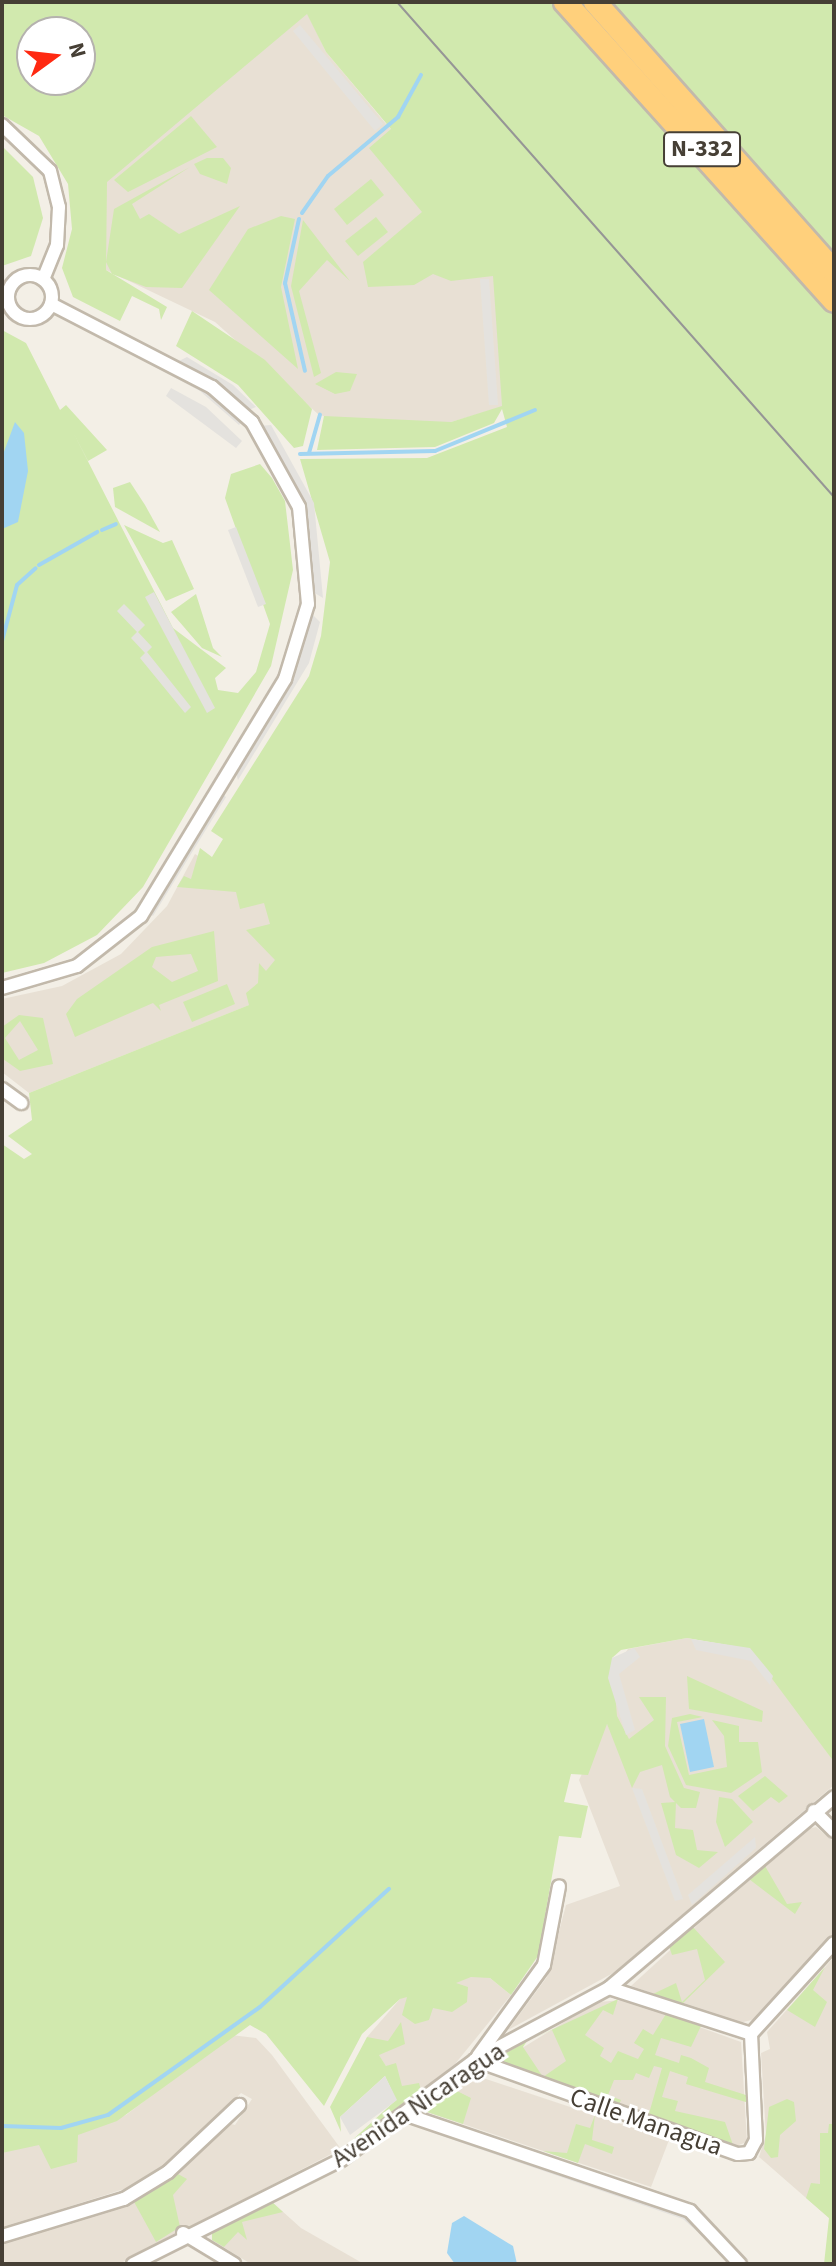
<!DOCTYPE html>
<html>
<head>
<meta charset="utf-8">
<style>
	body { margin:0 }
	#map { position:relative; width:836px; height:2266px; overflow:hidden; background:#f3efe6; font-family:"Source Sans 3",sans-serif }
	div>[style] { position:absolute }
	.residential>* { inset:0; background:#e8e0d4 }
	.green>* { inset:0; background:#d1e9ae }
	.parking>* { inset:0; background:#e4e2de }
	.water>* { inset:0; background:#a1d5f2 }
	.stream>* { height:4px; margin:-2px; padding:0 2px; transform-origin:2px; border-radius:2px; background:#a1d5f2 }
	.roads { filter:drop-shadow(2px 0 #c2b9ab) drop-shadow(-2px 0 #c2b9ab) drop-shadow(0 2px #c2b9ab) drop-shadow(0 -2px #c2b9ab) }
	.minor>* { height:12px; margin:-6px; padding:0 6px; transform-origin:6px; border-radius:6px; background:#fff }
	.minor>.ring { margin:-6px; padding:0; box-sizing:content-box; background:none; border:12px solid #fff; border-radius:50% }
	.trunk>* { height:22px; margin:-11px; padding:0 11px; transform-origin:11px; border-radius:11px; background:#ffd07c }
	.tram>* { height:2px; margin:-1px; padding:0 1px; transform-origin:1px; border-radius:1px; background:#969696 }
	span { translate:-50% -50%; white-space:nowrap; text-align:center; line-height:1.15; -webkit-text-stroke:6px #fff; paint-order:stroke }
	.shield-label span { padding:2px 6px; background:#fff; border:2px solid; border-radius:6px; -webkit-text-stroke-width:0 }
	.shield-label { font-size:24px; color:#463f35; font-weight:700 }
	.street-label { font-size:26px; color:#463f35 }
	.frame { position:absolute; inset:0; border:4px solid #463f35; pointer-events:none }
	.north { position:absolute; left:16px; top:16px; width:80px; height:80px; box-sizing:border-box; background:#fff; border:2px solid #b5b2ae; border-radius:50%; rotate:75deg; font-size:22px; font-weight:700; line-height:32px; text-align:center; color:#463f35 }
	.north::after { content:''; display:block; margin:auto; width:28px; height:36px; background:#ff2911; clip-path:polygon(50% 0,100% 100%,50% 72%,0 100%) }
</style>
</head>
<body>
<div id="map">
	<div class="residential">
		<div style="clip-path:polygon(302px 2px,326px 52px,387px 125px,500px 237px,502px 407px,451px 422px,339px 422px,318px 414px,215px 322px,106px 270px,105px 249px,26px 92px,32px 80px,80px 80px)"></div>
		<div style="clip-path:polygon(195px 854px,294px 915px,312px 980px,29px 1093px,2px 1072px,2px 999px,62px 986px,121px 954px,167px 906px)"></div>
		<div style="clip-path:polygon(687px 1638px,758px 1655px,834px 1762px,834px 1785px,615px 1972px,508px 2030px,547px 1977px,566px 1905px,620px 1886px,579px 1780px,607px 1723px,610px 1731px,608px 1678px,628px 1649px)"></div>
		<div style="clip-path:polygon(816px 1827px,834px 1842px,834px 1934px,760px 2018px,739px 2023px,631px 1986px,800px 1831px)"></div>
		<div style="clip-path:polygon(834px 1957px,834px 2200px,829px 2218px,759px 2157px,766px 2135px,761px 2053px,770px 2049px,767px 2032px)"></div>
		<div style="clip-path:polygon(450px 1966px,490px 1978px,511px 1995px,455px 2064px,408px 2100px,367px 2037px,400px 1999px)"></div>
		<div style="clip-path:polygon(624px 2000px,741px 2042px,747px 2142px,736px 2146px,501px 2061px,597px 2002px)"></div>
		<div style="clip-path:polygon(231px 2035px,256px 2038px,272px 2055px,341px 2149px,119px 2264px,2px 2264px,2px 2240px,133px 2203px,223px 2122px,235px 2125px,252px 2099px,241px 2093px,178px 2158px,140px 2184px,2px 2228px,2px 2153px,126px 2115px)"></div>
		<div style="clip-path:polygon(477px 2076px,669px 2140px,651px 2187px,421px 2110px)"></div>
		<div style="clip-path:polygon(272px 2202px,301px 2228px,364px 2264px,251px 2264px,212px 2240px)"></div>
	</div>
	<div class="green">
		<div style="clip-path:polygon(evenodd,2px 2px,834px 2px,834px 1762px,750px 1649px,687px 1638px,621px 1650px,612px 1658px,617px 1716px,629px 1739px,654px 1720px,639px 1697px,666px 1697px,665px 1746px,684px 1788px,700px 1792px,696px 1808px,681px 1808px,670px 1797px,662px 1765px,640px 1772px,632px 1788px,607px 1724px,588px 1775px,571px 1774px,564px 1802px,588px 1806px,581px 1838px,559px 1836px,538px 1956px,511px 1995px,490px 1978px,471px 1977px,456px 1983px,468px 1987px,467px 2002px,452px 2012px,433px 2008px,429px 2020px,415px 2024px,402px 2015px,407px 1997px,400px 1999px,362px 2034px,324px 2106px,266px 2034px,250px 2025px,117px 2121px,78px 2135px,77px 2162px,51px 2169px,39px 2145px,2px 2153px,2px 1144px,24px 1159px,32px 1154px,8px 1136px,32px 1120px,29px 1093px,249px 1005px,246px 993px,258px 983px,259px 963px,266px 971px,275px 960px,246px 930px,270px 924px,264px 903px,240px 909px,236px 892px,177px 887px,184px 876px,191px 879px,200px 848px,212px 857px,223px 839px,211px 831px,309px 676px,321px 636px,330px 562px,300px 459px,427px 458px,507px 427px,502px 409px,494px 423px,435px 447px,317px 450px,324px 416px,451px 422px,502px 406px,493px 276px,451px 281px,433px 274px,414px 285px,368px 287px,363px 262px,422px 212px,369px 148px,391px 129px,326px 52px,307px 14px,107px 182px,106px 270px,167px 307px,161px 320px,159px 309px,132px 296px,120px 321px,73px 297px,62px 268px,72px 229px,68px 184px,39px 136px,2px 115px,2px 2px,32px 32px,80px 32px,80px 80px,32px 80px,32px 32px)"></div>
		<div style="clip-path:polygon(191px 116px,217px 147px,128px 192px,114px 180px)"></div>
		<div style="clip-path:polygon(2px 146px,33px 177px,43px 218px,31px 256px,2px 266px)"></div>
		<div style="clip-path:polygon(207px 158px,223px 158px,231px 168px,227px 184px,200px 174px,194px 164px)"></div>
		<div style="clip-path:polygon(190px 167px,132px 204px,140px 219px,149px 214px,179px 234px,240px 206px,182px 288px,146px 287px,112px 274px,106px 262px,114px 209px)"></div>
		<div style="clip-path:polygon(371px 179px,384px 195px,347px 225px,334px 209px)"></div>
		<div style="clip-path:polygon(281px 216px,295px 219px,281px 287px,298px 369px,209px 290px,248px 229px)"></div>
		<div style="clip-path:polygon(376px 217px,388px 232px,358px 256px,345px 241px)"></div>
		<div style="clip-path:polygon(303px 220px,350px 281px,327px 260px,299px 291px,321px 373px,314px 377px,291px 286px)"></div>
		<div style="clip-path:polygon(192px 311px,265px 360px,312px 409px,303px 446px,294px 448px,238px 385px,176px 346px)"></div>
		<div style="clip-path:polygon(2px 330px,26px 343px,60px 410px,66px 405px,107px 450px,88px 461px,73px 432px,173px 628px,226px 668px,215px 678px,218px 690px,238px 693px,256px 672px,270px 624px,225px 498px,231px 474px,260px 464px,272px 478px,285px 501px,293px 570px,271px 666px,143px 887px,97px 935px,44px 963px,2px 973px)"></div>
		<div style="clip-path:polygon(336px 372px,357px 374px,350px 391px,335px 394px,315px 384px)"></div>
		<div style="clip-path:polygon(130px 482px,145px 505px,160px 532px,115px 507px,113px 488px)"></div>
		<div style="clip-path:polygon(124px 525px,163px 543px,172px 540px,194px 589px,166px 601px)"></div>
		<div style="clip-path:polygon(196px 594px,213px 648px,222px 657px,202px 648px,171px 612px)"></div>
		<div style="clip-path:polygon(evenodd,214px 931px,218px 981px,159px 1005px,161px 1011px,153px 1003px,75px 1037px,66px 1014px,77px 999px,152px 947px,214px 931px,191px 954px,198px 971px,172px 982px,152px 967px,156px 957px,191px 954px)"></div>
		<div style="clip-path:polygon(227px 984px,235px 1004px,192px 1022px,183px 1002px)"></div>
		<div style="clip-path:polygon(evenodd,19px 1015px,43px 1018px,53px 1064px,20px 1071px,3px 1059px,2px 1027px,19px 1015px,20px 1021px,38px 1050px,19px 1060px,5px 1038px,20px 1021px)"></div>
		<div style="clip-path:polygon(687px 1676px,763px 1711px,762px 1722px,689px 1709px)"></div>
		<div style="clip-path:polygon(690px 1714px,703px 1717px,677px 1722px,689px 1775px,727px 1767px,724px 1736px,712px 1720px,739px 1726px,739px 1742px,758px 1742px,762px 1772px,731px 1793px,686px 1785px,668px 1746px,672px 1718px)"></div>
		<div style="clip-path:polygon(765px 1776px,788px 1796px,779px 1803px,771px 1797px,753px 1811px,738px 1796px)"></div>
		<div style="clip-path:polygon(719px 1797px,732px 1799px,753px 1822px,725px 1847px,716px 1822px)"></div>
		<div style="clip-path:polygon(676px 1802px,675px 1828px,693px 1830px,697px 1850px,718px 1852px,699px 1868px,676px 1855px,661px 1803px)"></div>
		<div style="clip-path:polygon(761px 1859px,787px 1904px,802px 1902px,795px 1914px,745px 1876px)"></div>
		<div style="clip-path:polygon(692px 1926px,725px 1962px,682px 2004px,653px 1994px,676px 1983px,682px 2002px,705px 1980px,697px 1949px,672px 1955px,669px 1946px)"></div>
		<div style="clip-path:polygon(825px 1967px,813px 1990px,827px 2002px,815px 2027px,787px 2010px)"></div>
		<div style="clip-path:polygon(618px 1999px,613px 2015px,603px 2010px,585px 2035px,604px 2048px,600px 2056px,611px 2063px,618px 2051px,638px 2059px,644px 2049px,634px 2043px,643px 2029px,653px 2035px,666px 2014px,701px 2026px,691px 2047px,661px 2038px,655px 2055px,679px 2063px,681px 2055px,691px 2058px,709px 2068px,705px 2082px,749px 2096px,749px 2103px,686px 2084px,688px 2077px,670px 2071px,662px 2097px,678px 2101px,675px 2111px,725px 2122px,733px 2145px,648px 2117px,662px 2068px,654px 2066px,649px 2078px,636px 2073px,633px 2080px,614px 2080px,608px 2095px,621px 2100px,618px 2107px,503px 2065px,506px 2053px,527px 2041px,523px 2047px,543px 2077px,566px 2061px,552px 2030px,532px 2039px)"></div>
		<div style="clip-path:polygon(401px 2022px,405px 2044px,379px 2055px,386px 2066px,396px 2063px,402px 2086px,419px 2083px,421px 2090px,348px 2144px,396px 2100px,385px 2076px,340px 2117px,341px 2132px,330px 2107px,367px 2037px,388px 2041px)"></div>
		<div style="clip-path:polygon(451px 2088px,471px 2098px,463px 2124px,421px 2110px)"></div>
		<div style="clip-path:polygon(787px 2099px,794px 2102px,796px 2121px,780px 2135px,778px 2157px,771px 2158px,764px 2149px,769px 2107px)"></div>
		<div style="clip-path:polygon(595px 2115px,592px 2140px,614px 2147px,612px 2154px,585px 2144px,578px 2163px,543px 2151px,567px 2153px,576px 2124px,590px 2128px)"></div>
		<div style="clip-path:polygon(829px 2124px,834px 2124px,834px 2264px,824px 2264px,829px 2218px,806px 2198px,811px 2183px,820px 2184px,820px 2133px,828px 2133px)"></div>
		<div style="clip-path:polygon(183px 2163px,178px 2174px,187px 2179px,173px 2195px,180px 2227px,156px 2242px,133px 2200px)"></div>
		<div style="clip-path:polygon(272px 2202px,283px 2212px,242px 2222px,247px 2240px,238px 2232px,224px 2247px,212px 2240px,212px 2230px)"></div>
	</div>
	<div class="parking">
		<div style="clip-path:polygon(300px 25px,383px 124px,375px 131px,293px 31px)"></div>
		<div style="clip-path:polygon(480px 279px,489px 279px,498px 405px,489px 405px)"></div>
		<div style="clip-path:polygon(99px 337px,215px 395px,243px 421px,239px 425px,200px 391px)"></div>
		<div style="clip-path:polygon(187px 357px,233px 385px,256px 407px,246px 411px,175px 363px)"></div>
		<div style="clip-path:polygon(171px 388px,206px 407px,242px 441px,236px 448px,166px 396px)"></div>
		<div style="clip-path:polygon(271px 425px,314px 503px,323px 598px,313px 592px,302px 502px,258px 426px)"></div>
		<div style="clip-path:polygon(236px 527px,266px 604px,258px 607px,228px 530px)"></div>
		<div style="clip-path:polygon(154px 592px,215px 708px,207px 713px,145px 597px)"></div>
		<div style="clip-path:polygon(124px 604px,145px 625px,138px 632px,152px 647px,147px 652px,191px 707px,185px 713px,140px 658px,145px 653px,131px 638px,137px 632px,117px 611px)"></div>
		<div style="clip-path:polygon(311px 613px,320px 622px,309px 663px,238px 780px,235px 770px,300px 655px)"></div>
		<div style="clip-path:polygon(221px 793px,226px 797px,153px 916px,149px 913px)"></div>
		<div style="clip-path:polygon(691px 1639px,750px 1648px,773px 1676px,770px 1685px,751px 1661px,696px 1650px)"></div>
		<div style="clip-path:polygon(634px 1648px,640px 1657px,619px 1674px,635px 1730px,626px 1735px,608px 1678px,612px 1658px)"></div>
		<div style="clip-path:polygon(632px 1788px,642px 1789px,683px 1899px,675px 1901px)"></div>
		<div style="clip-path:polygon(755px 1837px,756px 1848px,692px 1905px,688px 1895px)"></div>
		<div style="clip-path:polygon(385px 2076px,397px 2100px,350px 2135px,340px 2117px)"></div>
		<div style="clip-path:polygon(416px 2127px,685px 2216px,694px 2221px,734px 2264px,683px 2219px)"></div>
	</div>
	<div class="water">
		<div style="clip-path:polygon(15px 422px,24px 433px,28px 471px,18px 522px,2px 529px,2px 457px)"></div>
		<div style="clip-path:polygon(704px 1719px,714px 1767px,690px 1772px,680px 1724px)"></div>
		<div style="clip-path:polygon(464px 2216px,513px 2246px,517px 2264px,455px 2264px,447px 2253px,452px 2223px)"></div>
	</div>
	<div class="stream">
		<div style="left:302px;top:213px;width:45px;rotate:-54.9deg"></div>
		<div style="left:328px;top:176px;width:92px;rotate:-40.1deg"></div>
		<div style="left:398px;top:117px;width:48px;rotate:-61.3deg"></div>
		<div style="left:299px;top:219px;width:66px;rotate:102.3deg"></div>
		<div style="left:285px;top:283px;width:90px;rotate:77.2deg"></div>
		<div style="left:309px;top:453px;width:40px;rotate:-74deg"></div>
		<div style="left:300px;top:454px;width:135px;rotate:-1.3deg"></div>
		<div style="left:435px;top:451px;width:108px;rotate:-22.3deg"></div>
		<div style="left:102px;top:530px;width:15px;rotate:-23deg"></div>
		<div style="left:39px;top:565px;width:67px;rotate:-29.6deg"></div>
		<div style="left:2px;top:641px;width:58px;rotate:-75deg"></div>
		<div style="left:17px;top:585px;width:25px;rotate:-42deg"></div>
		<div style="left:2px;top:2126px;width:59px;rotate:1.9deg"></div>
		<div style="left:61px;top:2128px;width:49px;rotate:-15.5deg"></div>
		<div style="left:108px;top:2115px;width:186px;rotate:-35.4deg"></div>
		<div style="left:260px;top:2007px;width:175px;rotate:-42.5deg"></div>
	</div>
	<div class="roads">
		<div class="minor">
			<div style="left:2px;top:125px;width:66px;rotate:43.8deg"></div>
			<div style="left:50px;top:171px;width:37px;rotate:76deg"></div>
			<div style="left:59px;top:207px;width:38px;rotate:93deg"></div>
			<div style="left:57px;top:245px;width:37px;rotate:112deg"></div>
			<div class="ring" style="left:8px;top:275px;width:32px;height:32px"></div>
			<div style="left:2px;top:988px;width:78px;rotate:-16.3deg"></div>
			<div style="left:77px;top:966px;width:81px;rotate:-38deg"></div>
			<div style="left:141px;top:916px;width:277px;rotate:-58.7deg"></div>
			<div style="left:285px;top:679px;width:78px;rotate:-73deg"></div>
			<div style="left:308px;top:604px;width:97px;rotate:-95.3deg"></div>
			<div style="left:299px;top:507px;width:97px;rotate:-118.9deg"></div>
			<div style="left:252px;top:422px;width:53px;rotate:-138.8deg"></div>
			<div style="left:212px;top:387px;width:181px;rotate:-152.7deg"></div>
			<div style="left:2px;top:1089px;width:24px;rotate:36deg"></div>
			<div style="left:814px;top:1811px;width:28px;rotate:45deg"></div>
			<div style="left:609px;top:1988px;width:149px;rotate:17.9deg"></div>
			<div style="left:751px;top:2034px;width:123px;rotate:-47.6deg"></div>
			<div style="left:478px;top:2056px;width:112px;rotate:-54deg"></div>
			<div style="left:544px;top:1965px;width:80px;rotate:-79.2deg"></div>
			<div style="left:475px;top:2060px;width:279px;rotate:19.7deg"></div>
			<div style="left:738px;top:2154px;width:11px;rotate:-5deg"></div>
			<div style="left:749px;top:2153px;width:15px;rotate:-62deg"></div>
			<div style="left:756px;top:2140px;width:106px;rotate:-92.7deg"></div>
			<div style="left:404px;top:2114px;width:302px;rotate:18.7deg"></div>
			<div style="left:690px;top:2211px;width:73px;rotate:46.7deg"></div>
			<div style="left:183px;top:2233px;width:60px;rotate:31.3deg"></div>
			<div style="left:2px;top:2236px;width:127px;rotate:-16.9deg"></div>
			<div style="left:124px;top:2199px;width:52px;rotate:-31.5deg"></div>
			<div style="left:168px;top:2172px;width:98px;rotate:-43.3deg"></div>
			<div style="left:133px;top:2264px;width:233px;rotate:-26.6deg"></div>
			<div style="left:341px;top:2160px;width:167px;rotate:-36.7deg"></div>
			<div style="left:475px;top:2060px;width:152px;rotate:-28.2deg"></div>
			<div style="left:609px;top:1988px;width:295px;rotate:-40.3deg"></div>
		</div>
		<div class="trunk">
			<div style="left:565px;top:2px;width:402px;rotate:48deg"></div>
			<div style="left:595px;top:2px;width:360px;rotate:48.4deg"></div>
		</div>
	</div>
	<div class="tram">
		<div style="left:397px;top:2px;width:660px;rotate:48.56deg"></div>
	</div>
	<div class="shield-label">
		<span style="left:702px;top:149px">N-332</span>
	</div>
	<div class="street-label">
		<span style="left:418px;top:2105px;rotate:-34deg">Avenida Nicaragua</span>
		<span style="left:646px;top:2122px;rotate:19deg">Calle Managua</span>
	</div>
	<div class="frame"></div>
	<div class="north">N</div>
</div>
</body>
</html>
